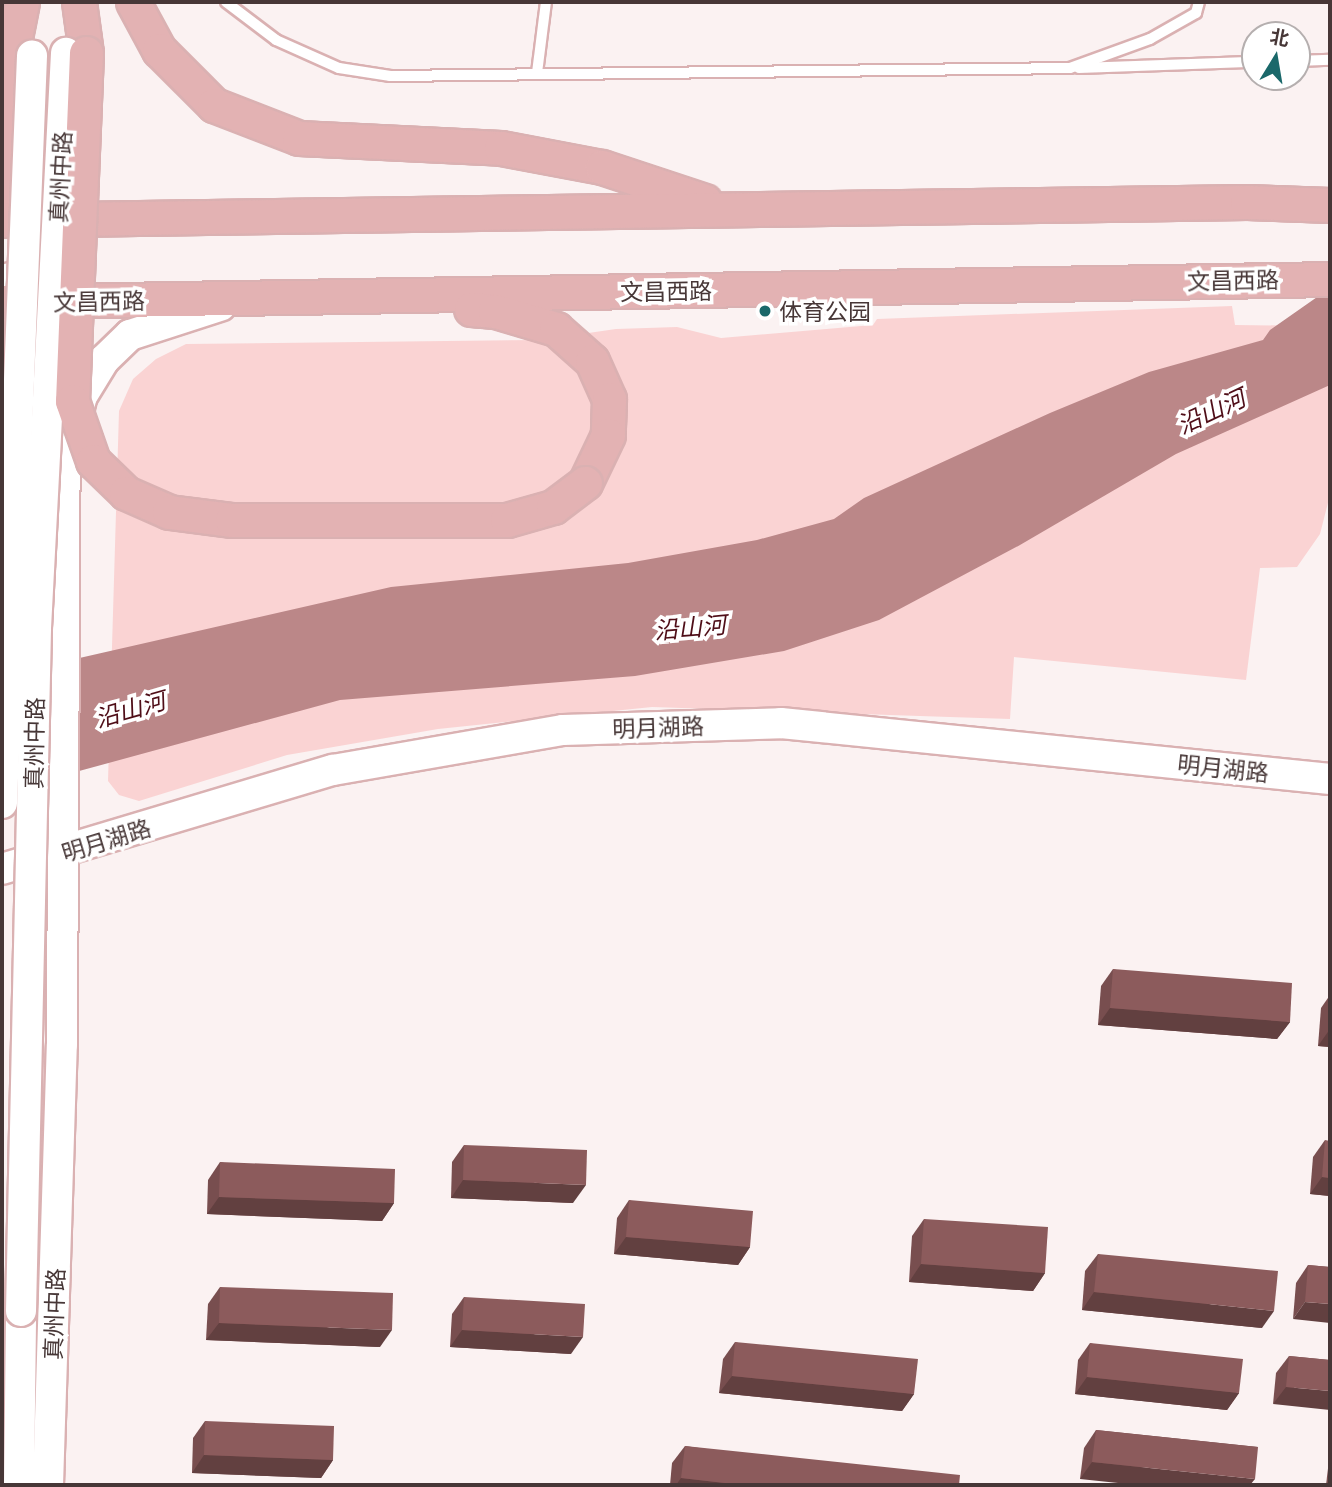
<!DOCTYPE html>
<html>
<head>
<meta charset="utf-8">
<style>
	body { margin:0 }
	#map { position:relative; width:1332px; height:1487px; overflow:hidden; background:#fbf2f2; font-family:"Open Sans","Noto Sans SC",sans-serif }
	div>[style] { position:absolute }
	.green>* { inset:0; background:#fad3d3 }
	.water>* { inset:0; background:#bb8788 }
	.roads { filter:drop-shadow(2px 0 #dab1b2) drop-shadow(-2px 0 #dab1b2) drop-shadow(0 2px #dab1b2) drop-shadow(0 -2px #dab1b2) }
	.lane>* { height:10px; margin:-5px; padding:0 5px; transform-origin:5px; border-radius:5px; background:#fff }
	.secondary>* { height:30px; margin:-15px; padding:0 15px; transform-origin:15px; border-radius:15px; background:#fff }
	.primary>* { height:33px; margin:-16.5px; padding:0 16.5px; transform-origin:16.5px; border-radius:16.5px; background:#e3b2b3 }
	.bridges { filter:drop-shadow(2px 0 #dab1b2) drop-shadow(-2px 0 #dab1b2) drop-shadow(0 2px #dab1b2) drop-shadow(0 -2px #dab1b2) }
	.secondary-bridge>* { height:30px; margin:-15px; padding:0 15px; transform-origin:15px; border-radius:15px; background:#fff }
	.primary-bridge>* { height:33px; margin:-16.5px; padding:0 16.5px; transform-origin:16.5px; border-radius:16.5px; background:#e3b2b3 }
	.wall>* { inset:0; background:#784e4f }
	.shaded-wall>* { inset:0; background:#624040 }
	.building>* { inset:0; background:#8c5b5c }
	.dots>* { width:19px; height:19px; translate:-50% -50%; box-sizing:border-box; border:4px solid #fff; border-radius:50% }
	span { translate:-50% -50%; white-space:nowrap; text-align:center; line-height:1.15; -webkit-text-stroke:7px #fff; paint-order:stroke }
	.street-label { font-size:23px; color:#473737 }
	.poi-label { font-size:23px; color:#473737 }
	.left { translate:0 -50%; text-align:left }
	.water-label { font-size:24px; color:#4f0e18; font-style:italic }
	.frame { position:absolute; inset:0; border:4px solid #473737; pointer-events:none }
	.north { position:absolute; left:1241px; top:21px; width:70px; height:70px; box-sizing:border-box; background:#fff; border:2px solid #b5afaf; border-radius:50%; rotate:11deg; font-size:19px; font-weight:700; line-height:28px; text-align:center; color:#473737 }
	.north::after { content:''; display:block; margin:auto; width:24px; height:32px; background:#1a686a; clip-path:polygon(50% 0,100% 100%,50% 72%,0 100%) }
</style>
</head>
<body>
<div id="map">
	<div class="green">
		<div style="clip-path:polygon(1232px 306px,1235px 325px,1330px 326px,1330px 495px,1320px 534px,1297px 567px,1260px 568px,1246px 680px,1014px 657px,1010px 719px,652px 707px,438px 729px,287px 755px,139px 801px,119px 795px,108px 781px,119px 411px,133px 379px,156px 359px,186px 344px,540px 340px,616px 329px,677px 327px,721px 338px,873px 325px,877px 319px)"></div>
	</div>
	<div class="water">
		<div style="clip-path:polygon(1330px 288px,1330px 385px,1176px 454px,1020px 545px,879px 620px,784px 651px,635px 676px,340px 700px,2px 792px,40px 667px,391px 587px,628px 563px,757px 540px,834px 519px,864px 498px,1050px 413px,1149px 372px,1263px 340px,1270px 330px)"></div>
	</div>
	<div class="roads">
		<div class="lane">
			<div style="left:226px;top:2px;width:63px;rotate:37.2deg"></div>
			<div style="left:276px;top:40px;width:69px;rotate:24deg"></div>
			<div style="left:339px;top:68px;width:52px;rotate:8.9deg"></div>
			<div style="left:390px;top:76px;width:680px;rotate:-0.67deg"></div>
			<div style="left:1070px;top:68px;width:85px;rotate:-19.9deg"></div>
			<div style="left:1150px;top:39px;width:53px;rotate:-29.5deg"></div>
			<div style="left:1196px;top:13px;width:11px;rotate:-75deg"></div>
			<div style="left:1297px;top:61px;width:33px;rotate:-2deg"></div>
			<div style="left:1079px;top:68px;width:176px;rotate:-2deg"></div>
			<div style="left:537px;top:73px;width:72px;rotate:-82.8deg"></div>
		</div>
		<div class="secondary">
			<div style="left:76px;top:421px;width:26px;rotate:-77deg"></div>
			<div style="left:82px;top:396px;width:42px;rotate:-58.6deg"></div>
			<div style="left:104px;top:360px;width:36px;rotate:-44deg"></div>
			<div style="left:130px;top:335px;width:95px;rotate:-17.9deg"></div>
			<div style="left:2px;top:435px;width:157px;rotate:-87.4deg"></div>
			<div style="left:2px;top:869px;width:345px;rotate:-16.7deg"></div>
			<div style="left:333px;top:770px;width:233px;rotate:-9.9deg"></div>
			<div style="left:563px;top:730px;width:218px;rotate:-1.8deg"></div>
			<div style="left:781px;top:723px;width:552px;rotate:5.82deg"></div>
			<div style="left:19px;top:1485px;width:174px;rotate:-89.3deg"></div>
			<div style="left:48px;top:1485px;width:440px;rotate:-88.2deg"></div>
			<div style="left:62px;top:1045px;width:655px;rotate:-89.74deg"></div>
		</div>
		<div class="primary">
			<div style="left:79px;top:2px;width:51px;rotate:82.2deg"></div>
			<div style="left:133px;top:2px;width:55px;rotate:61.6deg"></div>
			<div style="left:159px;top:50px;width:78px;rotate:45deg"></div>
			<div style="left:214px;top:105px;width:91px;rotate:21.2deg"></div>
			<div style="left:299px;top:138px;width:202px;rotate:2.8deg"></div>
			<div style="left:501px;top:148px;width:103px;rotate:10.7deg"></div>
			<div style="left:602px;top:167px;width:108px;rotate:18.3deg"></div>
			<div style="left:2px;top:198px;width:145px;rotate:-86.1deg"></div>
			<div style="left:12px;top:53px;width:52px;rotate:-78.9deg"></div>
			<div style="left:2px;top:220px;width:1245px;rotate:-0.83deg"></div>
			<div style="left:1247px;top:202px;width:83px;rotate:2.1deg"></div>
			<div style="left:2px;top:302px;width:1328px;rotate:-0.99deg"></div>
			<div style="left:471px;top:309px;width:24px;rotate:5deg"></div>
			<div style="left:495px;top:311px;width:64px;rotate:16.4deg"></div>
			<div style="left:556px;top:329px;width:48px;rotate:41.6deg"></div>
			<div style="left:592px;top:361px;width:42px;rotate:65.9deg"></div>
			<div style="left:609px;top:399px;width:36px;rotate:92deg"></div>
			<div style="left:608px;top:435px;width:53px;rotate:115.6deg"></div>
		</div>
	</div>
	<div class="bridges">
		<div class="secondary-bridge">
			<div style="left:2px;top:803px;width:748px;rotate:-87.7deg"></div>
			<div style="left:21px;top:1311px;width:683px;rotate:-88.74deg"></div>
			<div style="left:36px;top:628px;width:576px;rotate:-87.01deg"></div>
		</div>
		<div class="primary-bridge">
			<div style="left:86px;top:53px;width:348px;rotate:92.3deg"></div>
			<div style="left:72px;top:401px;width:64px;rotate:70.7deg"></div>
			<div style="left:93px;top:461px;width:46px;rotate:44.1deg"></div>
			<div style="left:126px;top:493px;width:47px;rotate:23.8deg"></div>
			<div style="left:169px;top:512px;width:64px;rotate:7.2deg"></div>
			<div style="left:232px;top:520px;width:275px"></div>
			<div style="left:507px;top:520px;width:48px;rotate:-15.8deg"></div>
			<div style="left:553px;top:507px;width:40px;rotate:-37deg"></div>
		</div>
	</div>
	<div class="wall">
		<div style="clip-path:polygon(1113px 969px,1290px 1022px,1277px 1039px,1098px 1025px,1101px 986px)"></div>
		<div style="clip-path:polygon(1330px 995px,1330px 1047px,1318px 1046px,1321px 1008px)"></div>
		<div style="clip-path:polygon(1325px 1140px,1330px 1196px,1310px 1194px,1313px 1157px)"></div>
		<div style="clip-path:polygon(464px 1145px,573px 1203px,451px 1198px,452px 1162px)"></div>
		<div style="clip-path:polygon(220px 1162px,394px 1203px,382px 1221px,207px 1214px,208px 1180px)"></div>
		<div style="clip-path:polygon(629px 1200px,750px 1247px,738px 1265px,614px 1254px,617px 1218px)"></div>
		<div style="clip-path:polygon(924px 1219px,1045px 1273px,1033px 1291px,909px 1282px,912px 1236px)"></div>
		<div style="clip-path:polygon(1098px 1254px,1262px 1328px,1082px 1310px,1085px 1271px)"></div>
		<div style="clip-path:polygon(1308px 1265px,1330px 1267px,1293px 1319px,1296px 1283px)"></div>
		<div style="clip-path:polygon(220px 1287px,380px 1347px,206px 1340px,208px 1304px)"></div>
		<div style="clip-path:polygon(464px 1297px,571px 1354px,450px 1347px,452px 1314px)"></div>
		<div style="clip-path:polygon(735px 1342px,914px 1394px,902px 1411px,719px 1393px,723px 1359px)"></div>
		<div style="clip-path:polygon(1090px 1343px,1239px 1393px,1227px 1410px,1075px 1394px,1078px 1360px)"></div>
		<div style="clip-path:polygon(1289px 1356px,1330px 1360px,1273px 1404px,1276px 1373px)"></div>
		<div style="clip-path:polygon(205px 1421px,333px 1460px,321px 1478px,192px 1473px,193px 1438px)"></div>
		<div style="clip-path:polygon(1096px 1430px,1258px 1447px,1080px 1479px,1084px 1448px)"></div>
		<div style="clip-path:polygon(685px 1446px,959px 1485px,670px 1485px,672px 1463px)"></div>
		<div style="clip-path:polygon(1330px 1458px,1330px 1485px,1326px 1485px,1329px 1460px)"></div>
	</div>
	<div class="shaded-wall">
		<div style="clip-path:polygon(1110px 1008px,1290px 1022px,1277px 1039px,1098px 1025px)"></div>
		<div style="clip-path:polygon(1330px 1029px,1330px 1047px,1318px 1046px)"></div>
		<div style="clip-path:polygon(1322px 1177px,1330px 1178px,1330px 1196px,1310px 1194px)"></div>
		<div style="clip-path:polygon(463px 1180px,586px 1185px,573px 1203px,451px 1198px)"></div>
		<div style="clip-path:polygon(219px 1197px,394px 1203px,382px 1221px,207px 1214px)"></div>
		<div style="clip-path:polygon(626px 1237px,750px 1247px,738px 1265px,614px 1254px)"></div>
		<div style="clip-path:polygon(921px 1264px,1045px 1273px,1033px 1291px,909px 1282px)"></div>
		<div style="clip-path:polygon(1094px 1292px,1274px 1311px,1262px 1328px,1082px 1310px)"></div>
		<div style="clip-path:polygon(1305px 1302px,1330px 1304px,1330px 1323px,1293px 1319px)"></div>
		<div style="clip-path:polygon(219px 1323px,392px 1330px,380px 1347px,206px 1340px)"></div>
		<div style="clip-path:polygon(462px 1330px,583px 1337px,571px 1354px,450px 1347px)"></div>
		<div style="clip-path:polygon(732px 1376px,914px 1394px,902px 1411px,719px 1393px)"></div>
		<div style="clip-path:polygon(1087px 1377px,1239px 1393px,1227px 1410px,1075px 1394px)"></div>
		<div style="clip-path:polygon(1286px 1387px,1330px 1391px,1330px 1410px,1273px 1404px)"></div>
		<div style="clip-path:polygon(204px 1455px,333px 1460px,321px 1478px,192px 1473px)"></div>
		<div style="clip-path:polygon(1092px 1462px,1255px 1479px,1250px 1485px,1137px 1485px,1080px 1479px)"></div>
		<div style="clip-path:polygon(681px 1478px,742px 1485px,676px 1485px)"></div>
	</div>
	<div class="building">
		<div style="clip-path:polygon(1113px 969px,1292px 983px,1290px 1022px,1110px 1008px)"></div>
		<div style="clip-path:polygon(1325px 1140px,1330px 1141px,1330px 1178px,1322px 1177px)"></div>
		<div style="clip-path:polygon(464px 1145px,587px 1150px,586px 1185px,463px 1180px)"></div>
		<div style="clip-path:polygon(220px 1162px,395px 1169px,394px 1203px,219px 1197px)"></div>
		<div style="clip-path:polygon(629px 1200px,753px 1211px,750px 1247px,626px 1237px)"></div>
		<div style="clip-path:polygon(924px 1219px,1048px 1227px,1045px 1273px,921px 1264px)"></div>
		<div style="clip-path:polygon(1098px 1254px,1278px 1271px,1274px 1311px,1094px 1292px)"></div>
		<div style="clip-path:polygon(1308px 1265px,1330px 1267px,1330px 1304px,1305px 1302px)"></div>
		<div style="clip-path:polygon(220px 1287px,393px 1293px,392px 1330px,219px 1323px)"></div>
		<div style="clip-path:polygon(464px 1297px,585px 1304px,583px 1337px,462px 1330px)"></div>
		<div style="clip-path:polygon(735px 1342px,918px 1359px,914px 1394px,732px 1376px)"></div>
		<div style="clip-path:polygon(1090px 1343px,1243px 1359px,1239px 1393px,1087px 1377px)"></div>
		<div style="clip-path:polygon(1289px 1356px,1330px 1360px,1330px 1391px,1286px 1387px)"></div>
		<div style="clip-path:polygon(205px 1421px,334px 1426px,333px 1460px,204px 1455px)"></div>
		<div style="clip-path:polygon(1096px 1430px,1258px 1447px,1255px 1479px,1092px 1462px)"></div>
		<div style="clip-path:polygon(685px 1446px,960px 1475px,959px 1485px,742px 1485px,681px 1478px)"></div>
	</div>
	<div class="dots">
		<div style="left:765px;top:311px;background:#1a686a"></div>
	</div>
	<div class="street-label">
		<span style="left:60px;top:177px;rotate:-87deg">真州中路</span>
		<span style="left:1233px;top:280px;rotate:-1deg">文昌西路</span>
		<span style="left:666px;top:291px;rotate:-1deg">文昌西路</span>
		<span style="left:99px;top:301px;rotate:-1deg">文昌西路</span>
		<span style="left:658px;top:727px;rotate:-2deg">明月湖路</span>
		<span style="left:34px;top:743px;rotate:-89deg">真州中路</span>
		<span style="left:1223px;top:768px;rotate:6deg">明月湖路</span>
		<span style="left:106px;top:840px;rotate:-17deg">明月湖路</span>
		<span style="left:54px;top:1314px;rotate:-88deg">真州中路</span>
	</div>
	<div class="poi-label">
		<span class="left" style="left:779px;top:311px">体育公园</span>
	</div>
	<div class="water-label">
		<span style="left:1211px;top:411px;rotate:-25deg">沿山河</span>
		<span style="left:690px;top:627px;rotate:-5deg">沿山河</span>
		<span style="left:130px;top:709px;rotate:-16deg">沿山河</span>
	</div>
	<div class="frame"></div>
	<div class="north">北</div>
</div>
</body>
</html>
